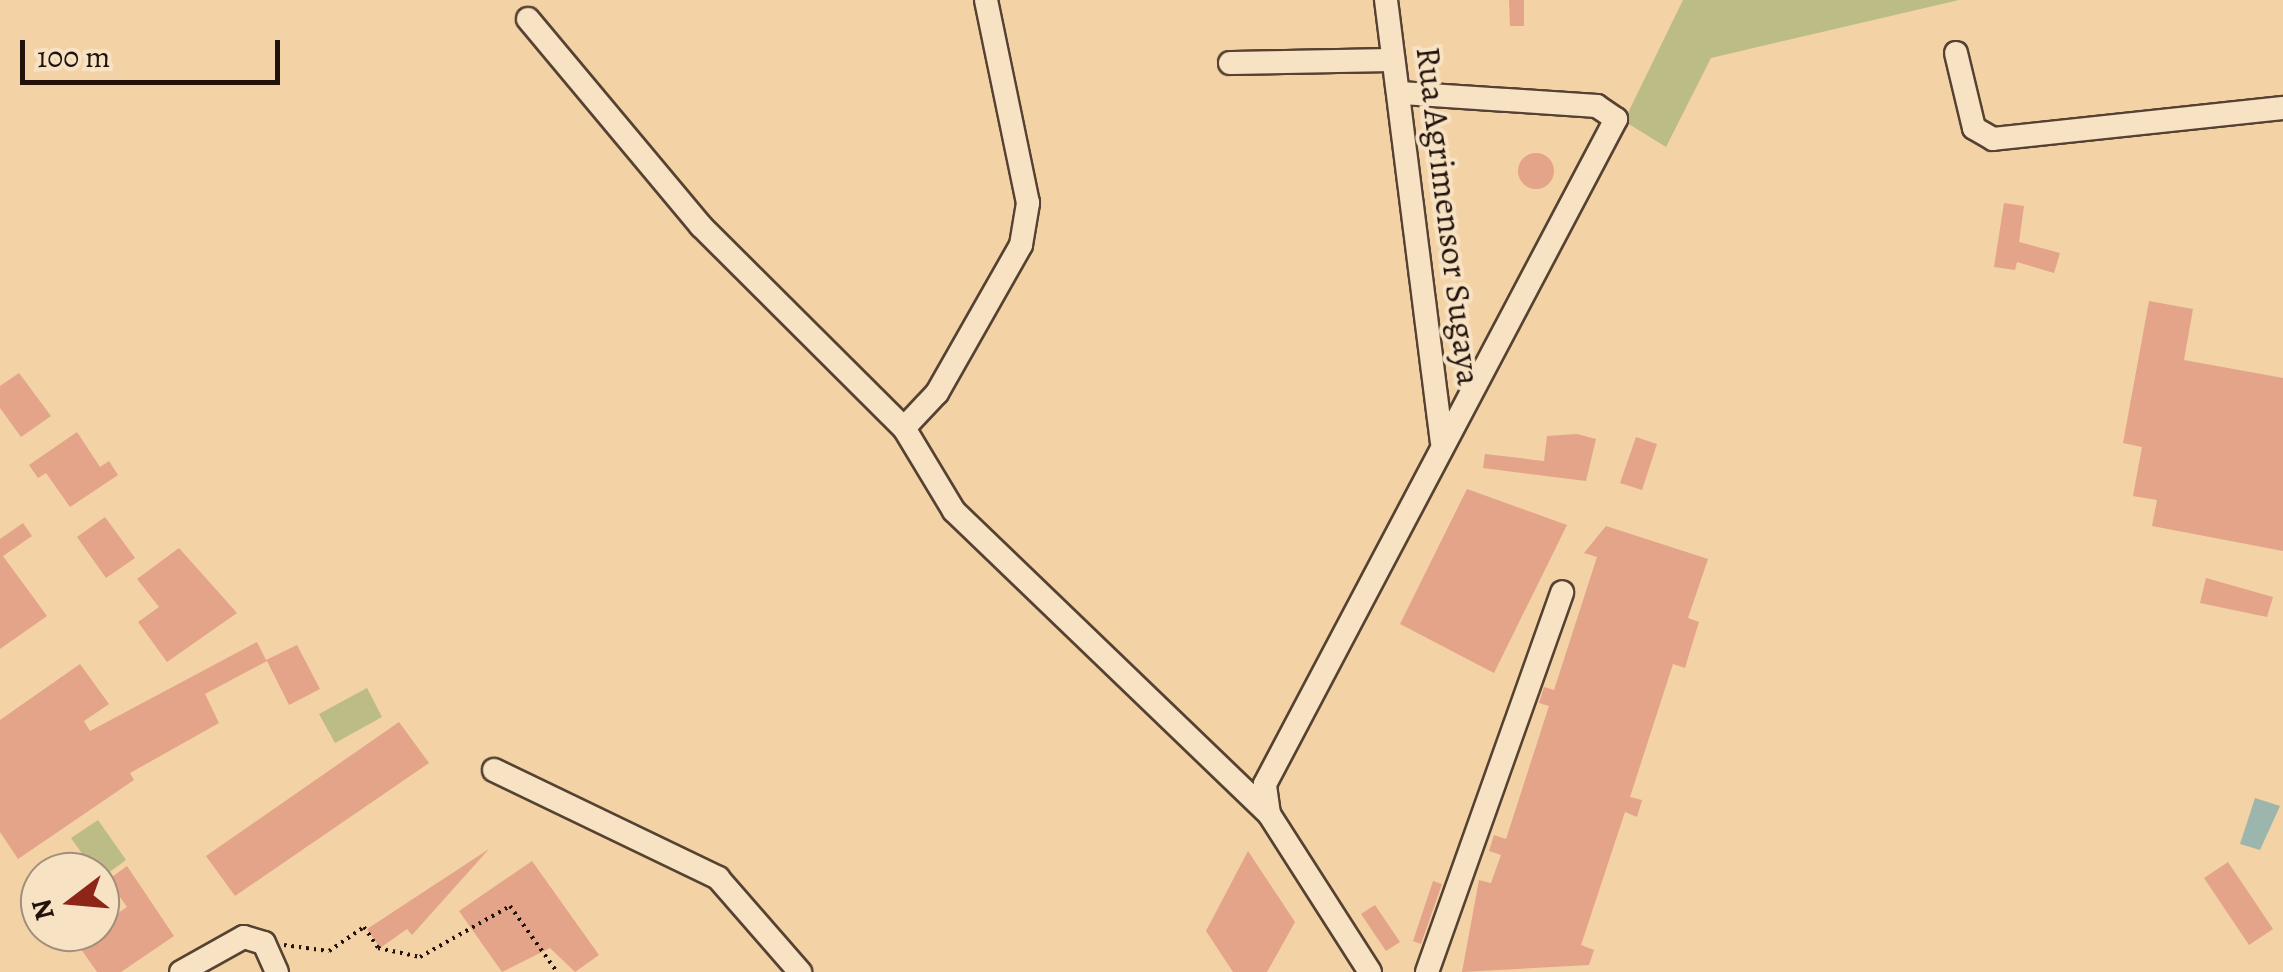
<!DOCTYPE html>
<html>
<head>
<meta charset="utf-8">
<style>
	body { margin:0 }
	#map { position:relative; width:2283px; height:972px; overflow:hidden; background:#f3d2a5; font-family:Alegreya,serif }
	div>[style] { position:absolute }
	.green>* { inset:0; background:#bbbc86 }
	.water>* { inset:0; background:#9db6ad }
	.building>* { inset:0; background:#e3a489 }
	.round { border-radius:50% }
	.path>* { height:4px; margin-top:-2px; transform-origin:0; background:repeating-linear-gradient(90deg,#21120c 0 2.5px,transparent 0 7.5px) }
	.roads { filter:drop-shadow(2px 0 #564232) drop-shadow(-2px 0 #564232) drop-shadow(0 2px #564232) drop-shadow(0 -2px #564232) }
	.minor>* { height:22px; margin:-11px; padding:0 11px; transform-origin:11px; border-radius:11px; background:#f7e2c4 }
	span { translate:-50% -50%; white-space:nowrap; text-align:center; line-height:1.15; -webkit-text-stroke:8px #f7e2c4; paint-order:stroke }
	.street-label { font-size:35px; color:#21120c }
	.north { position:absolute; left:20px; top:852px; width:100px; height:100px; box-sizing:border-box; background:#f7e2c4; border:2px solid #a18f7a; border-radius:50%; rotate:254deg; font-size:28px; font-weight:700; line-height:40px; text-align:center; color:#21120c }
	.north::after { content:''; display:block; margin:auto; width:35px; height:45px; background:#8f2418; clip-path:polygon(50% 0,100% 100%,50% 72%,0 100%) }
	.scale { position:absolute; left:20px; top:40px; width:260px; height:45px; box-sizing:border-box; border:5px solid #21120c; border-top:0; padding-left:12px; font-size:30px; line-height:35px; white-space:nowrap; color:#21120c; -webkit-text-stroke:8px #f7e2c4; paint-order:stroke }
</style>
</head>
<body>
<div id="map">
	<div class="green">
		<div style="clip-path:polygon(1683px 0,1959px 0,1711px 58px,1666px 147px,1624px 121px)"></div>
		<div style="clip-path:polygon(367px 688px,382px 717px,335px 743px,319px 714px)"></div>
		<div style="clip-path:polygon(98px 820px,126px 860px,100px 879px,71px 838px)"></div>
	</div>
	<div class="water">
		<div style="clip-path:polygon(2255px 798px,2280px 806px,2260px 850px,2240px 844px)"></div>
	</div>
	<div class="building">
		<div style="clip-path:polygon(1509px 0,1524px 0,1524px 26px,1510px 26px)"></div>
		<div class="round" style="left:1518px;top:153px;width:36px;height:36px"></div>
		<div style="clip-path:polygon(2004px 203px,2024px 206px,2019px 242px,2060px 253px,2054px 273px,2017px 262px,2015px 270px,1994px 267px)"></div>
		<div style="clip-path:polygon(2149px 301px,2193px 309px,2184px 360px,2283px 378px,2283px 551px,2152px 526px,2157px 500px,2133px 496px,2142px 447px,2123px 443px)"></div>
		<div style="clip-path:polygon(19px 373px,51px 416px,21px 437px,0 408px,0 386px)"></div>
		<div style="clip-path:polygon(77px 432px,100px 467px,109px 461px,118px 475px,70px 507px,46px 473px,38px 478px,29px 465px)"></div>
		<div style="clip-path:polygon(1577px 434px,1596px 439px,1586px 481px,1483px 468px,1485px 454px,1544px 461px,1547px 436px)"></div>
		<div style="clip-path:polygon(1636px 437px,1657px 444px,1642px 490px,1620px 483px)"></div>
		<div style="clip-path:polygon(1467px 489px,1567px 525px,1494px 673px,1400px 624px)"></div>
		<div style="clip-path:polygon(105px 517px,135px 558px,106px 578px,77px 537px)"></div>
		<div style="clip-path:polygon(23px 523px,32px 536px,3px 556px,47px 616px,0 649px,0 539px)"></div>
		<div style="clip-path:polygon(1606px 526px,1708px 559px,1688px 618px,1699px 622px,1690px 651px,1685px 668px,1673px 664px,1630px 797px,1642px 800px,1637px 817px,1625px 812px,1581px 945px,1594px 950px,1589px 965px,1462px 972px,1479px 880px,1491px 883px,1501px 855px,1489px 851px,1494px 835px,1506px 839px,1549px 706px,1539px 703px,1544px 687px,1554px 690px,1597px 557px,1584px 553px)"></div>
		<div style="clip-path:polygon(179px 548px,237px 613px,167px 662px,138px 622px,159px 607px,137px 579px)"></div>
		<div style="clip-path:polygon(2206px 578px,2273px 597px,2267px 617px,2200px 603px)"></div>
		<div style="clip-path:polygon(257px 642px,266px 660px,297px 645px,320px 689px,289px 705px,267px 661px,205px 694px,219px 723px,130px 773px,134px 780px,18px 859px,0 832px,0 720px,80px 664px,109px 704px,84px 721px,90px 731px)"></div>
		<div style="clip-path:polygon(399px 722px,429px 763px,235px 896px,206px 856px)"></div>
		<div style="clip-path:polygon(489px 849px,412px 935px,407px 929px,380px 948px,367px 929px)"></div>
		<div style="clip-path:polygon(1248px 851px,1295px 922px,1267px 972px,1233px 972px,1206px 931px)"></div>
		<div style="clip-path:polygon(532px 861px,599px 955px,575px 972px,550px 948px,502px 972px,459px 911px)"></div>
		<div style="clip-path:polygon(2228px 862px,2273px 929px,2249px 945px,2204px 878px)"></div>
		<div style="clip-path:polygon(127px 866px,174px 936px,121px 972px,97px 972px,76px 942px,127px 907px,108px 880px)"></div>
		<div style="clip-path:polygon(1433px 881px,1442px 884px,1421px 944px,1413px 941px)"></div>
		<div style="clip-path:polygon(1375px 905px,1400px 942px,1386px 951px,1361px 914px)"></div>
	</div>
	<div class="path">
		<div style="left:284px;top:945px;width:45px;rotate:7.6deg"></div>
		<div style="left:329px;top:951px;width:42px;rotate:-34.4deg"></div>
		<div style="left:364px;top:927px;width:25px;rotate:56deg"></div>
		<div style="left:378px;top:948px;width:43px;rotate:12.1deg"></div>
		<div style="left:420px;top:957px;width:103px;rotate:-29.5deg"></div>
		<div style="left:510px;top:906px;width:81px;rotate:54.5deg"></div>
	</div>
	<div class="roads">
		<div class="minor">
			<div style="left:1386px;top:0;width:445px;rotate:82.8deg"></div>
			<div style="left:528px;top:19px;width:270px;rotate:50.1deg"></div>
			<div style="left:701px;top:226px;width:286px;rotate:44.9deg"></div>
			<div style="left:904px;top:428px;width:97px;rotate:58.9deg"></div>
			<div style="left:954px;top:511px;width:437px;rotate:43.9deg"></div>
			<div style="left:1956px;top:53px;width:77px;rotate:76.5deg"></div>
			<div style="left:1974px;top:128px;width:22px;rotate:30deg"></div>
			<div style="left:1993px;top:139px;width:292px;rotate:-6.1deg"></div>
			<div style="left:1230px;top:63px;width:163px;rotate:-1.1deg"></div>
			<div style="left:904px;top:428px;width:48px;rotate:-46.7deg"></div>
			<div style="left:937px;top:393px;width:170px;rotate:-60.4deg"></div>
			<div style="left:1021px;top:245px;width:43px;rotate:-80.5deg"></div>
			<div style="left:1028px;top:203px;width:207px;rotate:-101.7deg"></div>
			<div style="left:494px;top:770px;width:249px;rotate:25.7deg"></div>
			<div style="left:718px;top:878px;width:125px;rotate:48.9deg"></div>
			<div style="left:181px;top:972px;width:72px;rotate:-29.1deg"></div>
			<div style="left:244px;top:937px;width:21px;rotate:17deg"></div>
			<div style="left:264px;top:943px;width:32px;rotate:66deg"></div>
			<div style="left:1370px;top:972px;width:188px;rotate:-122.6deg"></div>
			<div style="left:1269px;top:814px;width:30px;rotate:-98deg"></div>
			<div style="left:1265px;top:784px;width:752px;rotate:-62.17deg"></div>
			<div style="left:1616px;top:119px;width:23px;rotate:-146deg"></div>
			<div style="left:1597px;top:106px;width:198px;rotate:-176.2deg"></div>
			<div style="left:1427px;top:972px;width:403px;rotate:-70.4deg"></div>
		</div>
	</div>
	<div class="street-label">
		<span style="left:1449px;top:216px;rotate:83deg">Rua Agrimensor Sugaya</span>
	</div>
	<div class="north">N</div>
	<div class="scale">100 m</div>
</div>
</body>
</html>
